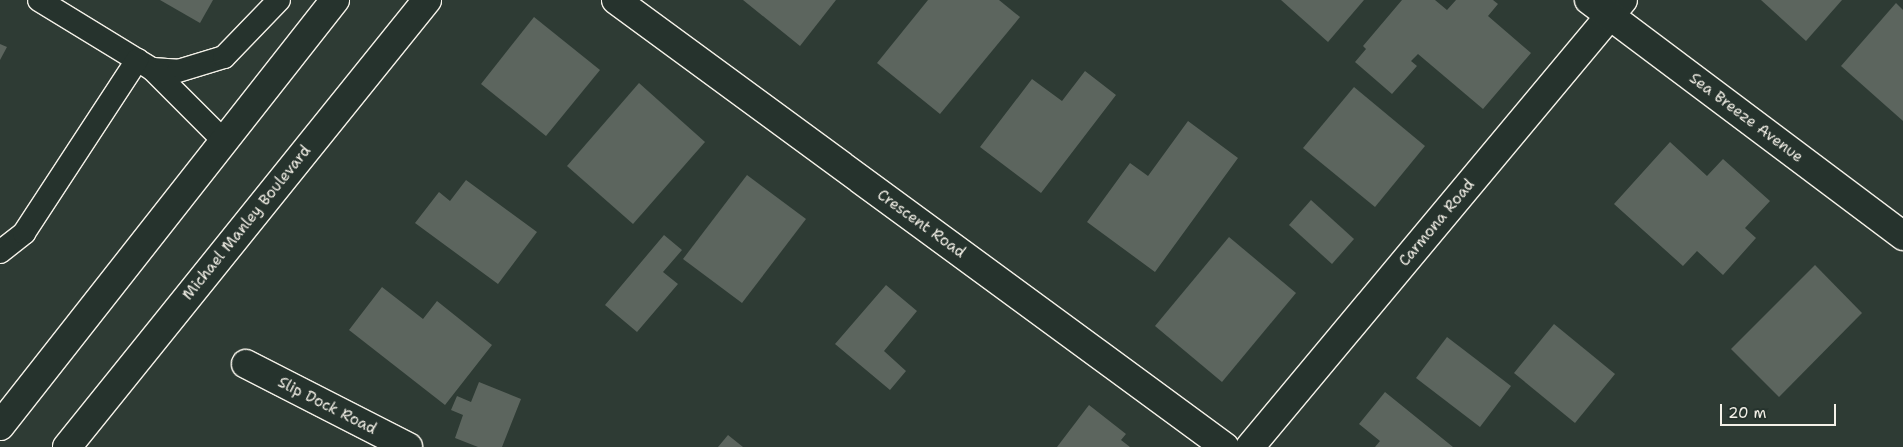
<!DOCTYPE html>
<html>
<head>
<meta charset="utf-8">
<style>
	body { margin:0 }
	#map { position:relative; width:1903px; height:447px; overflow:hidden; background:#2e3b34; font-family:"Shantell Sans",sans-serif }
	div>[style] { position:absolute }
	.building>* { inset:0; background:#5c655e }
	.roads { filter:drop-shadow(1px 0 #f4f1e8) drop-shadow(-1px 0 #f4f1e8) drop-shadow(0 1px #f4f1e8) drop-shadow(0 -1px #f4f1e8) }
	.lane>* { height:22px; margin:-11px; padding:0 11px; transform-origin:11px; border-radius:11px; background:#26332d }
	.street>* { height:28px; margin:-14px; padding:0 14px; transform-origin:14px; border-radius:14px; background:#26332d }
	.secondary>* { height:28px; margin:-14px; padding:0 14px; transform-origin:14px; border-radius:14px; background:#26332d }
	.highway>* { height:28px; margin:-14px; padding:0 14px; transform-origin:14px; border-radius:14px; background:#26332d }
	span { translate:-50% -50%; white-space:nowrap; text-align:center; line-height:1.15; -webkit-text-stroke:4.5px #26332d; paint-order:stroke }
	.street-label { font-size:15px; color:#f4f1e8 }
	.scale { position:absolute; left:1720px; top:404px; width:116px; height:22px; box-sizing:border-box; border:2px solid #f4f1e8; border-top:0; padding-left:6px; font-size:15px; line-height:18px; white-space:nowrap; color:#f4f1e8; -webkit-text-stroke:4px #26332d; paint-order:stroke }
</style>
</head>
<body>
<div id="map">
	<div class="building">
		<div style="clip-path:polygon(160px 0,213px 0,200px 23px)"></div>
		<div style="clip-path:polygon(743px 0,836px 0,800px 46px)"></div>
		<div style="clip-path:polygon(928px 0,999px 0,1020px 17px,940px 114px,877px 63px)"></div>
		<div style="clip-path:polygon(1281px 0,1364px 0,1328px 42px)"></div>
		<div style="clip-path:polygon(1402px 0,1435px 0,1447px 10px,1456px 0,1493px 0,1498px 4px,1488px 16px,1531px 53px,1483px 109px,1418px 54px,1411px 61px,1417px 66px,1392px 94px,1355px 62px,1366px 49px,1363px 46px)"></div>
		<div style="clip-path:polygon(1761px 0,1842px 0,1806px 41px)"></div>
		<div style="clip-path:polygon(1896px 3px,1903px 10px,1903px 121px,1841px 66px)"></div>
		<div style="clip-path:polygon(534px 17px,600px 70px,546px 136px,481px 84px)"></div>
		<div style="clip-path:polygon(0 44px,7px 47px,0 60px)"></div>
		<div style="clip-path:polygon(1085px 71px,1116px 95px,1041px 193px,980px 147px,1032px 79px,1062px 101px)"></div>
		<div style="clip-path:polygon(639px 83px,705px 142px,633px 224px,567px 166px)"></div>
		<div style="clip-path:polygon(1354px 87px,1425px 146px,1375px 207px,1303px 148px)"></div>
		<div style="clip-path:polygon(1188px 121px,1238px 158px,1155px 272px,1087px 222px,1130px 163px,1148px 176px)"></div>
		<div style="clip-path:polygon(1670px 142px,1707px 176px,1723px 159px,1770px 201px,1745px 228px,1756px 238px,1723px 275px,1697px 251px,1683px 266px,1614px 204px)"></div>
		<div style="clip-path:polygon(747px 175px,806px 219px,742px 303px,683px 259px)"></div>
		<div style="clip-path:polygon(466px 180px,537px 232px,498px 284px,415px 223px,439px 192px,450px 201px)"></div>
		<div style="clip-path:polygon(1311px 200px,1354px 239px,1332px 264px,1289px 225px)"></div>
		<div style="clip-path:polygon(664px 235px,682px 250px,663px 272px,678px 284px,637px 332px,605px 305px)"></div>
		<div style="clip-path:polygon(1229px 237px,1296px 293px,1222px 382px,1155px 326px)"></div>
		<div style="clip-path:polygon(1815px 265px,1862px 313px,1779px 397px,1731px 349px)"></div>
		<div style="clip-path:polygon(886px 285px,917px 311px,884px 351px,906px 371px,890px 390px,835px 344px)"></div>
		<div style="clip-path:polygon(382px 287px,423px 319px,437px 301px,492px 345px,445px 405px,349px 330px)"></div>
		<div style="clip-path:polygon(1554px 324px,1615px 374px,1575px 423px,1514px 373px)"></div>
		<div style="clip-path:polygon(1447px 337px,1511px 386px,1480px 427px,1416px 378px)"></div>
		<div style="clip-path:polygon(479px 382px,521px 399px,502px 447px,478px 447px,455px 438px,463px 415px,451px 410px,457px 396px,471px 402px)"></div>
		<div style="clip-path:polygon(1385px 392px,1453px 447px,1375px 447px,1380px 441px,1359px 424px)"></div>
		<div style="clip-path:polygon(1089px 405px,1126px 434px,1121px 440px,1130px 447px,1057px 447px)"></div>
		<div style="clip-path:polygon(728px 435px,743px 447px,718px 447px)"></div>
	</div>
	<div class="roads">
		<div class="lane">
			<div style="left:39px;top:0;width:132px;rotate:31.4deg"></div>
			<div style="left:152px;top:69px;width:26px;rotate:4deg"></div>
			<div style="left:178px;top:71px;width:48px;rotate:-16.9deg"></div>
			<div style="left:224px;top:57px;width:79px;rotate:-46deg"></div>
			<div style="left:152px;top:69px;width:102px;rotate:45deg"></div>
			<div style="left:0;top:252px;width:31px;rotate:-38deg"></div>
			<div style="left:24px;top:233px;width:207px;rotate:-56.8deg"></div>
		</div>
		<div class="street">
			<div style="left:616px;top:0;width:755px;rotate:36.28deg"></div>
			<div style="left:246px;top:364px;width:182px;rotate:27.1deg"></div>
			<div style="left:1250px;top:447px;width:582px;rotate:-50.16deg"></div>
		</div>
		<div class="secondary">
			<div style="left:1589px;top:0;width:393px;rotate:36.9deg"></div>
		</div>
		<div class="highway">
			<div style="left:0;top:426px;width:542px;rotate:-51.82deg"></div>
			<div style="left:67px;top:447px;width:574px;rotate:-51.15deg"></div>
		</div>
	</div>
	<div class="street-label">
		<span style="left:1746px;top:118px;rotate:37deg">Sea Breeze Avenue</span>
		<span style="left:247px;top:223px;rotate:-51deg">Michael Manley Boulevard</span>
		<span style="left:1437px;top:223px;rotate:-50deg">Carmona Road</span>
		<span style="left:921px;top:224px;rotate:36deg">Crescent Road</span>
		<span style="left:327px;top:406px;rotate:27deg">Slip Dock Road</span>
	</div>
	<div class="scale">20 m</div>
</div>
</body>
</html>
